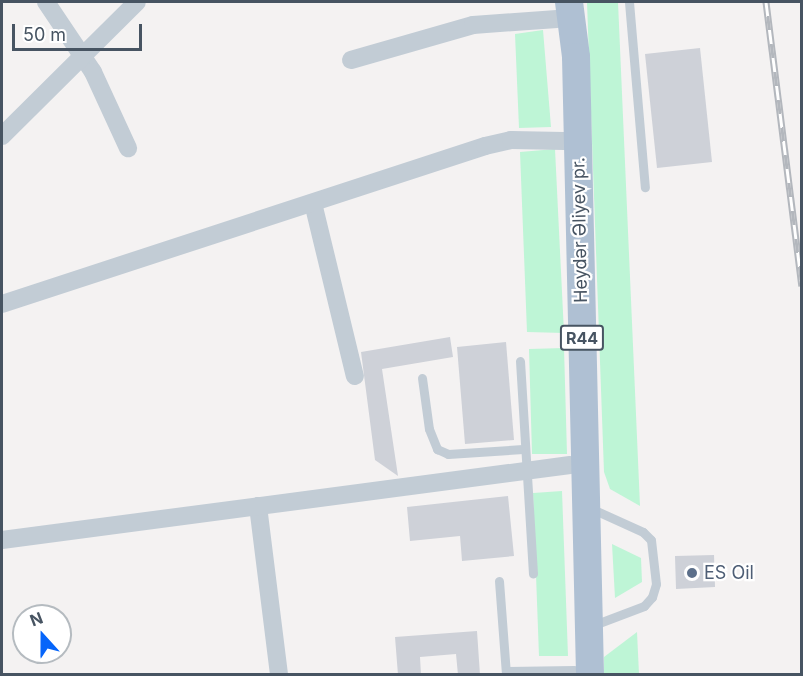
<!DOCTYPE html>
<html>
<head>
<meta charset="utf-8">
<style>
	body { margin:0 }
	#map { position:relative; width:803px; height:676px; overflow:hidden; background:#f4f2f2; font-family:Inter,sans-serif }
	div>[style] { position:absolute }
	.green>* { inset:0; background:#bef5d6 }
	.building>* { inset:0; background:#ced1d8 }
	.service>* { height:9px; margin:-4.5px; padding:0 4.5px; transform-origin:4.5px; border-radius:4.5px; background:#c2ccd5 }
	.minor>* { height:18px; margin:-9px; padding:0 9px; transform-origin:9px; border-radius:9px; background:#c2ccd5 }
	.primary>* { height:28px; margin:-14px; padding:0 14px; transform-origin:14px; border-radius:14px; background:#afc0d3 }
	.rail>* { height:7px; margin-top:-3.5px; transform-origin:0; background:repeating-linear-gradient(90deg,#fff 0 14px,#b3b7bd 0 28px); box-sizing:border-box; border-block:2px solid #b3b7bd }
	.dots>* { width:16px; height:16px; translate:-50% -50%; box-sizing:border-box; border:3px solid #fff; border-radius:50% }
	span { translate:-50% -50%; white-space:nowrap; text-align:center; line-height:1.15; -webkit-text-stroke:4.5px #fff; paint-order:stroke }
	.shield-label span { padding:2px 4px; background:#fff; border:2px solid; border-radius:4px; -webkit-text-stroke-width:0 }
	.shield-label { font-size:16px; color:#475462; font-weight:700 }
	.street-label { font-size:18px; color:#475462 }
	.service-label { font-size:18px; color:#4e5e75 }
	.left { translate:0 -50%; text-align:left }
	.frame { position:absolute; inset:0; border:3px solid #475462; pointer-events:none }
	.north { position:absolute; left:12px; top:604px; width:60px; height:60px; box-sizing:border-box; background:#fff; border:2px solid #b5bbc0; border-radius:50%; rotate:339deg; font-size:16px; font-weight:700; line-height:24px; text-align:center; color:#475462 }
	.north::after { content:''; display:block; margin:auto; width:21px; height:27px; background:#0665fa; clip-path:polygon(50% 0,100% 100%,50% 72%,0 100%) }
	.scale { position:absolute; left:12px; top:24px; width:130px; height:27px; box-sizing:border-box; border:3px solid #475462; border-top:0; padding-left:8px; font-size:18px; line-height:21px; white-space:nowrap; color:#475462; -webkit-text-stroke:4px #fff; paint-order:stroke }
</style>
</head>
<body>
<div id="map">
	<div class="green">
		<div style="clip-path:polygon(587px 2px,618px 2px,640px 506px,610px 489px,604px 472px)"></div>
		<div style="clip-path:polygon(543px 30px,551px 127px,519px 128px,515px 34px)"></div>
		<div style="clip-path:polygon(555px 149px,564px 333px,527px 332px,520px 152px)"></div>
		<div style="clip-path:polygon(564px 348px,567px 454px,532px 454px,529px 349px)"></div>
		<div style="clip-path:polygon(562px 491px,568px 656px,539px 656px,533px 493px)"></div>
		<div style="clip-path:polygon(612px 544px,641px 558px,642px 582px,615px 598px)"></div>
		<div style="clip-path:polygon(637px 632px,639px 674px,604px 674px,604px 657px)"></div>
	</div>
	<div class="building">
		<div style="clip-path:polygon(700px 48px,712px 162px,657px 168px,645px 54px)"></div>
		<div style="clip-path:polygon(450px 337px,453px 357px,382px 369px,398px 476px,375px 460px,361px 352px)"></div>
		<div style="clip-path:polygon(506px 342px,514px 440px,465px 444px,457px 347px)"></div>
		<div style="clip-path:polygon(508px 496px,514px 556px,462px 561px,460px 536px,410px 541px,407px 507px)"></div>
		<div style="clip-path:polygon(714px 555px,715px 587px,676px 589px,675px 556px)"></div>
		<div style="clip-path:polygon(477px 631px,480px 675px,458px 675px,456px 654px,420px 657px,421px 675px,398px 675px,395px 637px)"></div>
	</div>
	<div class="service">
		<div style="left:629px;top:2px;width:186px;rotate:85.1deg"></div>
		<div style="left:520px;top:361px;width:213px;rotate:86.5deg"></div>
		<div style="left:422px;top:378px;width:51px;rotate:82.2deg"></div>
		<div style="left:429px;top:429px;width:22px;rotate:68deg"></div>
		<div style="left:437px;top:449px;width:12px;rotate:24deg"></div>
		<div style="left:448px;top:454px;width:75px;rotate:-3.8deg"></div>
		<div style="left:590px;top:508px;width:58px;rotate:24.4deg"></div>
		<div style="left:643px;top:532px;width:11px;rotate:45deg"></div>
		<div style="left:651px;top:540px;width:44px;rotate:83.5deg"></div>
		<div style="left:656px;top:584px;width:14px;rotate:107deg"></div>
		<div style="left:652px;top:597px;width:12px;rotate:132deg"></div>
		<div style="left:644px;top:606px;width:53px;rotate:159.2deg"></div>
		<div style="left:499px;top:581px;width:93px;rotate:85.7deg"></div>
		<div style="left:506px;top:671px;width:68px;rotate:-0.8deg"></div>
	</div>
	<div class="minor">
		<div style="left:46px;top:2px;width:84px;rotate:56.1deg"></div>
		<div style="left:93px;top:72px;width:84px;rotate:65.3deg"></div>
		<div style="left:351px;top:60px;width:127px;rotate:-16deg"></div>
		<div style="left:473px;top:25px;width:84px;rotate:-4.1deg"></div>
		<div style="left:2px;top:136px;width:190px;rotate:-44.8deg"></div>
		<div style="left:313px;top:203px;width:178px;rotate:76.4deg"></div>
		<div style="left:2px;top:304px;width:508px;rotate:-18.11deg"></div>
		<div style="left:485px;top:146px;width:27px;rotate:-13deg"></div>
		<div style="left:511px;top:140px;width:53px;rotate:1.1deg"></div>
		<div style="left:258px;top:506px;width:169px;rotate:82.9deg"></div>
		<div style="left:2px;top:540px;width:573px;rotate:-7.52deg"></div>
	</div>
	<div class="primary">
		<div style="left:569px;top:2px;width:55px;rotate:82.7deg"></div>
		<div style="left:576px;top:57px;width:617px;rotate:88.7deg"></div>
	</div>
	<div class="rail">
		<div style="left:766px;top:2px;width:286px;rotate:82.8deg"></div>
	</div>
	<div class="dots">
		<div style="left:692px;top:573px;background:#5c6f8a"></div>
	</div>
	<div class="shield-label">
		<span style="left:582px;top:338px">R44</span>
	</div>
	<div class="street-label">
		<span style="left:580px;top:230px;rotate:-91deg">Heydər Əliyev pr.</span>
	</div>
	<div class="service-label">
		<span class="left" style="left:704px;top:573px">ES Oil</span>
	</div>
	<div class="frame"></div>
	<div class="north">N</div>
	<div class="scale">50 m</div>
</div>
</body>
</html>
